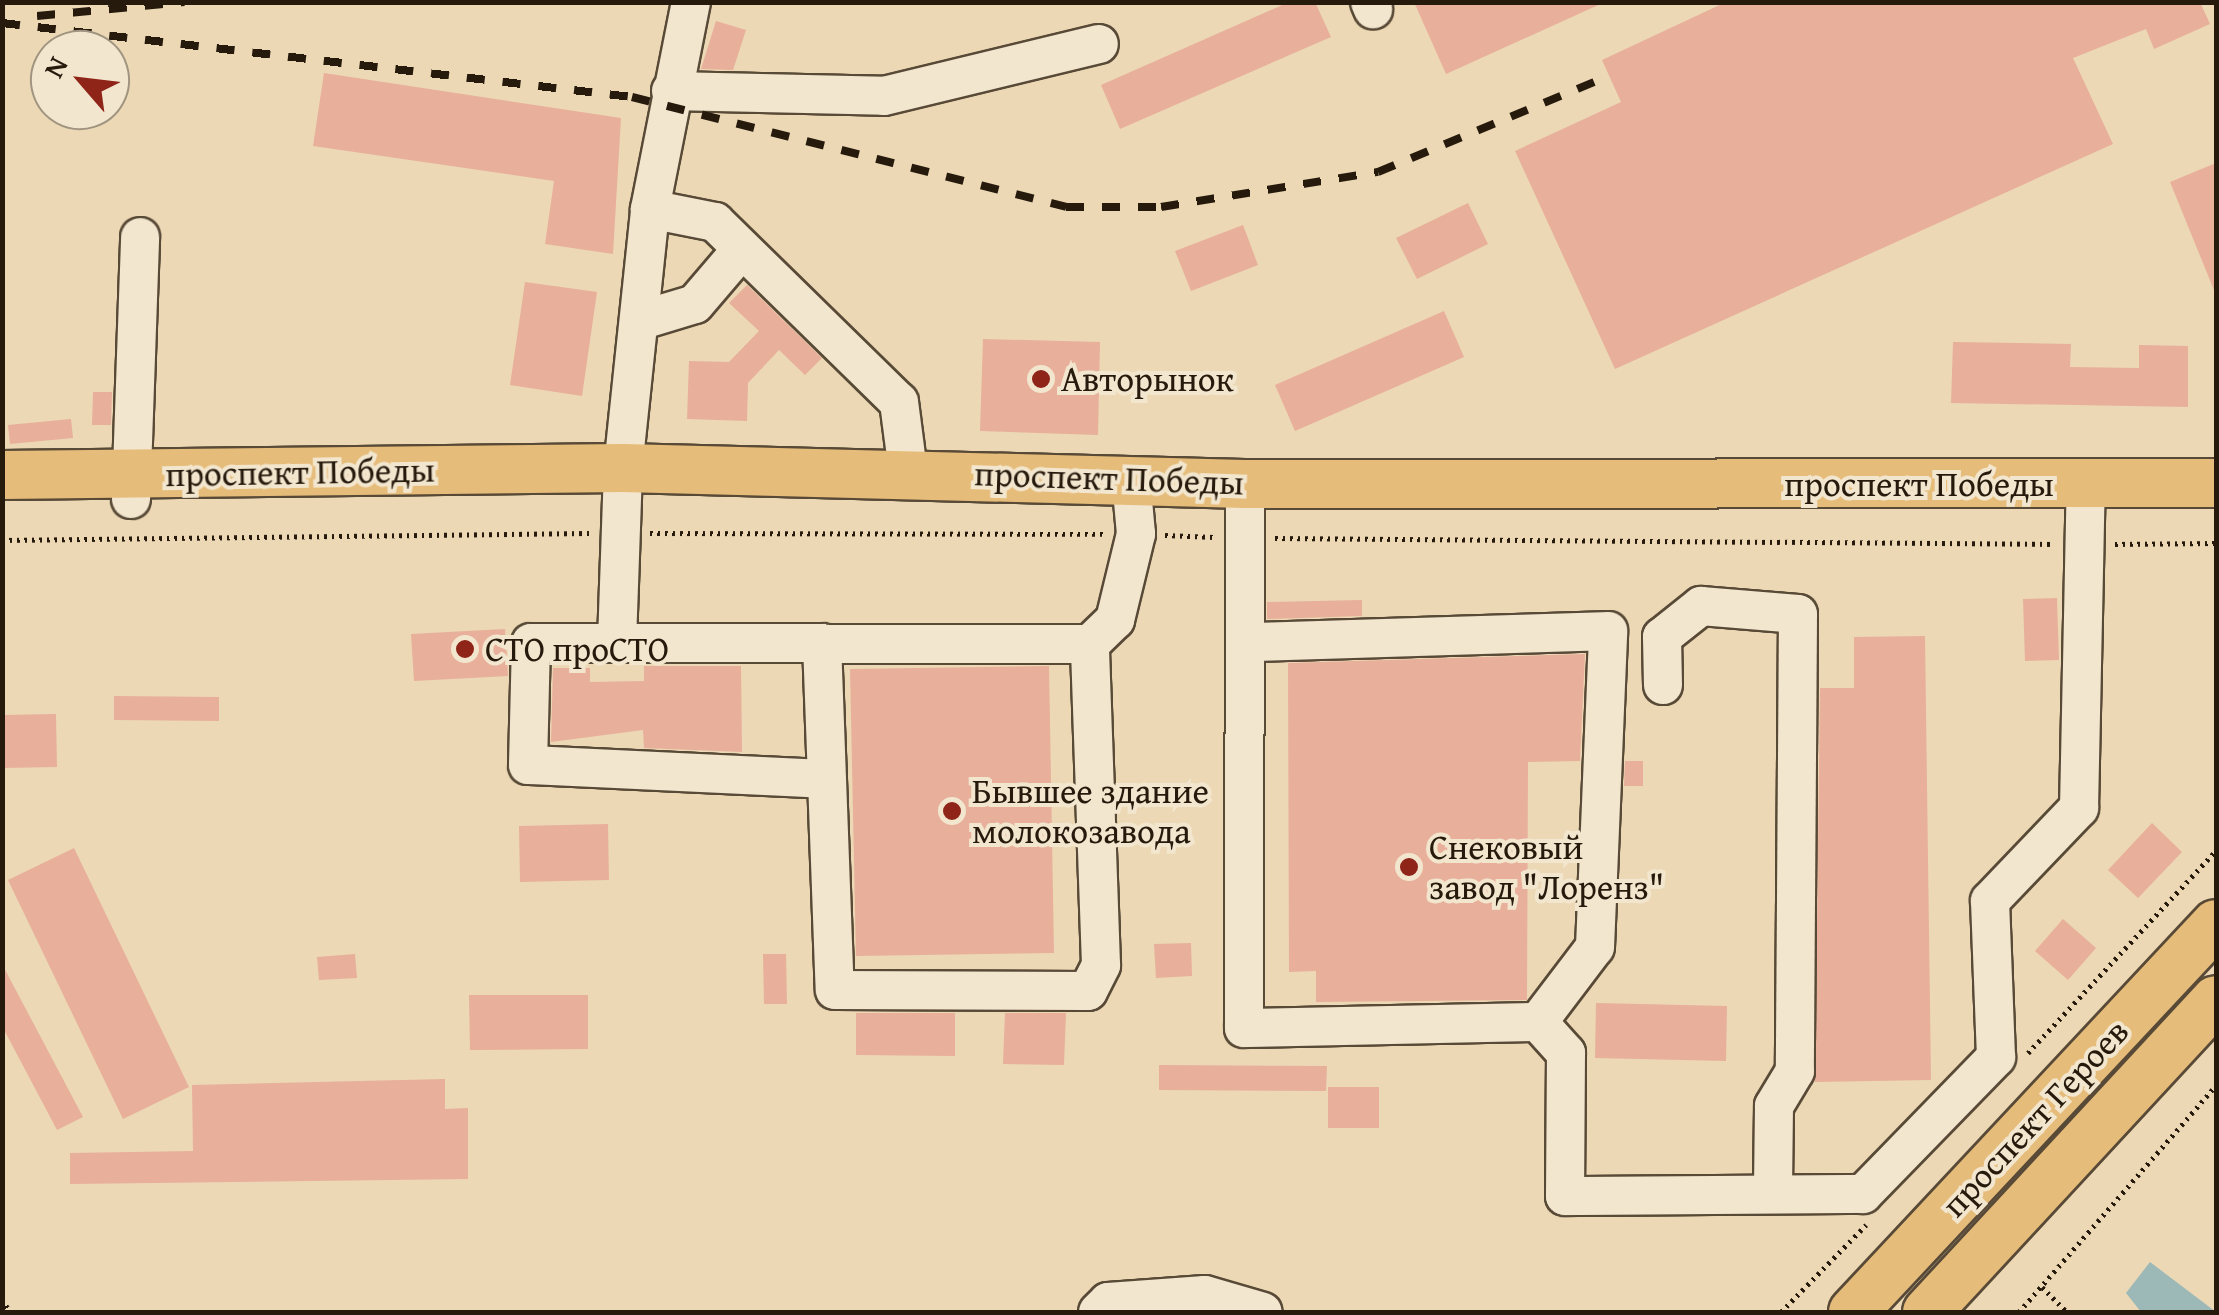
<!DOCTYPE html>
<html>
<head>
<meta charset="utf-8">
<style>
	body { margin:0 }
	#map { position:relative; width:2219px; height:1315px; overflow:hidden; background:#ecd8b4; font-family:"Gentium Book Plus",serif }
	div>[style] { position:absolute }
	.water>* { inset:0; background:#9cb8b7 }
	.building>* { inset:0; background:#e8af9b }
	.path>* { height:5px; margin-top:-2.5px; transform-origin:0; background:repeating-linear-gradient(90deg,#261a0d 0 2.5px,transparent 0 7.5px) }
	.roads { filter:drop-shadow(2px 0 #584a37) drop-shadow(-2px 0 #584a37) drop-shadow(0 2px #584a37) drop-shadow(0 -2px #584a37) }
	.minor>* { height:38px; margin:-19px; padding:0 19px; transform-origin:19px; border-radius:19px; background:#f3e6ce }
	.major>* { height:48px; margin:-24px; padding:0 24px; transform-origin:24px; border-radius:24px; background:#e6bc7a }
	.rail>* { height:8px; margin-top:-4px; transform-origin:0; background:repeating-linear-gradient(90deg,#261a0d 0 18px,transparent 0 36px) }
	.dots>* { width:28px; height:28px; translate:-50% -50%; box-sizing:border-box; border:5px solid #f3e6ce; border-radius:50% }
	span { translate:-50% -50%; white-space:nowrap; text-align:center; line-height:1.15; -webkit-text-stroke:8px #f3e6ce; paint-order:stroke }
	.poi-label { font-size:35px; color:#261a0d }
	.left { translate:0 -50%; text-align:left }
	.street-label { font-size:35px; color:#261a0d }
	.frame { position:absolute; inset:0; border:5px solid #261a0d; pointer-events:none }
	.north { position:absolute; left:30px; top:30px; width:100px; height:100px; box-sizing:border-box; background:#f3e6ce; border:2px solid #a19481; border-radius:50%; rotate:298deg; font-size:28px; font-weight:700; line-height:40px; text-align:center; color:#261a0d }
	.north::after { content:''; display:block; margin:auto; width:35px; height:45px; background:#8f2418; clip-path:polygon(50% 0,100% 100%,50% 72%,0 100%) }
</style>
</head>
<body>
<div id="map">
	<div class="water">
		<div style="clip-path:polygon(2150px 1262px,2216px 1312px,2141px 1312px,2126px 1293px)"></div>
	</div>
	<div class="building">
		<div style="clip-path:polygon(1289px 2px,1315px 2px,1331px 37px,1120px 129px,1101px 85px)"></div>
		<div style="clip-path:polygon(1414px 2px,1605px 2px,1446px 74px)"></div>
		<div style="clip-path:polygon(1726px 2px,2200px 2px,2210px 24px,2154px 49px,2146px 29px,2073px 58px,2113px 144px,1615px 369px,1515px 151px,1621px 102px,1602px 60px)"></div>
		<div style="clip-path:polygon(716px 21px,746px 30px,733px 70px,701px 69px)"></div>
		<div style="clip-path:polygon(324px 73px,621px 118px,613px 254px,545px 244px,554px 181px,313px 146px)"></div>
		<div style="clip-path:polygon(2216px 163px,2216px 295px,2170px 182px)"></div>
		<div style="clip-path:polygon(1468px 203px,1488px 244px,1417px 279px,1396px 238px)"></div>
		<div style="clip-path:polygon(1243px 225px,1258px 265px,1191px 291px,1175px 251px)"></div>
		<div style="clip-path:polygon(525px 282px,597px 292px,582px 396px,510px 385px)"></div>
		<div style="clip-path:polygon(747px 285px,822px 358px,805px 375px,779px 350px,748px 383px,747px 421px,687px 419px,689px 361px,729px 362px,759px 331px,729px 303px)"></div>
		<div style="clip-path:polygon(1444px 311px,1464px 357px,1295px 431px,1275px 385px)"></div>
		<div style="clip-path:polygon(983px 339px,1100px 342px,1098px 435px,980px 431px)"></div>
		<div style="clip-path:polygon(1953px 342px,2071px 344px,2070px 367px,2139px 368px,2139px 345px,2188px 346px,2188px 407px,1951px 403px)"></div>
		<div style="clip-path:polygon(93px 392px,112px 392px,111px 425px,92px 425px)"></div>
		<div style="clip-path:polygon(71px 419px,73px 438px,10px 444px,8px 425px)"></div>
		<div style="clip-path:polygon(2057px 598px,2059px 660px,2025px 661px,2023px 599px)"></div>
		<div style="clip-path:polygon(1362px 600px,1362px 616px,1267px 619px,1267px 602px)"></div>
		<div style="clip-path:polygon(505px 629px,508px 676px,414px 681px,411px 634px)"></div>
		<div style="clip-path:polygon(1925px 636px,1931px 1080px,1815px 1082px,1820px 688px,1854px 688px,1854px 637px)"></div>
		<div style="clip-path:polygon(1585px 654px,1580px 761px,1528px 762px,1527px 1000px,1316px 1002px,1316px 971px,1289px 972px,1288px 663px)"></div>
		<div style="clip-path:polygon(644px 666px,741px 666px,742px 752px,644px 748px,643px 730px,551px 742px,553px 668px,590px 668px,590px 682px,644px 681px)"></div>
		<div style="clip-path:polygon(1049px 666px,1054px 953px,856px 956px,850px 669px)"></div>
		<div style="clip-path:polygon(114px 696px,219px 697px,219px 721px,114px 720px)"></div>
		<div style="clip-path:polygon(56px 714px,57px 767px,2px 768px,2px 715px)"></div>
		<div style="clip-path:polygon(1625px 761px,1643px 761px,1643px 786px,1624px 786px)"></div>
		<div style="clip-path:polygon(2152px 823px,2182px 852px,2138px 898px,2108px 870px)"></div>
		<div style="clip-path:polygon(608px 824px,609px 880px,520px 882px,519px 826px)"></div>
		<div style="clip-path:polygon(74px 848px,189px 1087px,123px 1119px,8px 880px)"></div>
		<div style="clip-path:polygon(2063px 919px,2096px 948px,2068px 980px,2035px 951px)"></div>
		<div style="clip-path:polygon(1191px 943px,1192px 976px,1156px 978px,1154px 944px)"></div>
		<div style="clip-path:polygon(355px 954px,357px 978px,319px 980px,317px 957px)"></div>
		<div style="clip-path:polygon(763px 954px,786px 954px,787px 1004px,764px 1004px)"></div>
		<div style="clip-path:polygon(2px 964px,83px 1117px,57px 1130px,2px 1026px)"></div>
		<div style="clip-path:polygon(469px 995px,588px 995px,588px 1049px,470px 1050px)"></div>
		<div style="clip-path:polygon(1596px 1003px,1727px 1006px,1726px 1061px,1595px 1058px)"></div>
		<div style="clip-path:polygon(856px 1013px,955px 1013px,955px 1056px,856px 1055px)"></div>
		<div style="clip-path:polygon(1005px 1013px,1066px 1013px,1064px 1065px,1003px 1064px)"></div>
		<div style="clip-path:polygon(1159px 1065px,1327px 1066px,1326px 1091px,1159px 1090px)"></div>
		<div style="clip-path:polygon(445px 1079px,445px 1109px,468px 1108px,468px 1179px,70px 1184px,70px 1153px,193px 1151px,192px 1085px)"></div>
		<div style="clip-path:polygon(1328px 1087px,1379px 1087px,1379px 1128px,1328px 1128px)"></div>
	</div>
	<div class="path">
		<div style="left:650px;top:533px;width:454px;rotate:0.1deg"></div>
		<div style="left:1165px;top:535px;width:49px;rotate:2.3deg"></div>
		<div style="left:1275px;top:538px;width:779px;rotate:0.44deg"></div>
		<div style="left:2px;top:540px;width:587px;rotate:-0.68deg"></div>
		<div style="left:2115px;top:544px;width:101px;rotate:-0.6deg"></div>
		<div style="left:2028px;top:1053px;width:276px;rotate:-47.1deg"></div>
		<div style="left:2042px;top:1287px;width:35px;rotate:45deg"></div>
		<div style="left:2px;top:1299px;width:15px;rotate:58deg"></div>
		<div style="left:1781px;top:1312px;width:122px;rotate:-45.7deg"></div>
		<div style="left:2019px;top:1312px;width:301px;rotate:-49deg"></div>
	</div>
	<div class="roads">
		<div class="minor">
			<div style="left:1370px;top:2px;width:8px;rotate:67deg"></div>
			<div style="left:671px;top:91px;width:213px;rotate:1.3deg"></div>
			<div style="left:884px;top:96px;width:221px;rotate:-13.6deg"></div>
			<div style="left:650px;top:209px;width:66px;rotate:11.3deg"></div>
			<div style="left:715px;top:222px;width:257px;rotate:44.4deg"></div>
			<div style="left:899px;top:402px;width:70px;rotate:82.6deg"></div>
			<div style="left:642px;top:320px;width:55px;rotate:-16.8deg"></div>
			<div style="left:695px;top:304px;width:72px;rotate:-49.5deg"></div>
			<div style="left:1245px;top:484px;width:544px;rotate:90.11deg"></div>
			<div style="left:1244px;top:1028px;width:294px;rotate:-1.2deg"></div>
			<div style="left:1538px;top:1022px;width:94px;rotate:-52.8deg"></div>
			<div style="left:1595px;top:947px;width:316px;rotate:-87.6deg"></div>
			<div style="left:1608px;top:631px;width:358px;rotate:178.2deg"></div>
			<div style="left:131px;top:499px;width:262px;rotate:-88deg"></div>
			<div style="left:617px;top:642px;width:174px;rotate:-88deg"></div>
			<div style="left:623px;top:468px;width:260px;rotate:-84deg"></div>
			<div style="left:650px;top:209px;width:211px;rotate:-78.8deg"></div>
			<div style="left:822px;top:643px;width:347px;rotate:87.9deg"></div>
			<div style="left:835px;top:990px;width:253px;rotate:0.2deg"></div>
			<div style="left:1088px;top:991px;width:29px;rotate:-63deg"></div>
			<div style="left:1101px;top:965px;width:321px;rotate:-92deg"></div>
			<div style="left:1090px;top:644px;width:35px;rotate:-44deg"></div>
			<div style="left:1115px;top:620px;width:89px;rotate:-76.3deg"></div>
			<div style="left:1136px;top:534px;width:55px;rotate:-95.2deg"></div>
			<div style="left:1663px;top:685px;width:48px;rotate:-91.2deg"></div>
			<div style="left:1662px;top:637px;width:50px;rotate:-38.5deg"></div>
			<div style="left:1701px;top:606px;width:97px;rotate:4.7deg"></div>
			<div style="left:1798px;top:614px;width:457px;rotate:90.4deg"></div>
			<div style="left:1795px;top:1071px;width:41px;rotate:121deg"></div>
			<div style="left:1774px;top:1106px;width:87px;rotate:90.7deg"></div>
			<div style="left:826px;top:779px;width:298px;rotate:-177.3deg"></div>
			<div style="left:528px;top:765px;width:122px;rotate:-88.6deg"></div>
			<div style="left:531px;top:643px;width:559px;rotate:0.1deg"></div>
			<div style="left:1538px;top:1022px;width:42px;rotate:47.9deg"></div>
			<div style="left:1566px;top:1053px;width:143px;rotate:90.4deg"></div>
			<div style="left:1565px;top:1196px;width:298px;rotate:-0.4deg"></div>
			<div style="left:1863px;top:1194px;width:191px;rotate:-45.8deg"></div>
			<div style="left:1996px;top:1057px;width:156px;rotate:-92.2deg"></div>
			<div style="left:1990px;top:901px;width:129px;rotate:-46.3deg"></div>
			<div style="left:2079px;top:808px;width:324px;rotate:-88.8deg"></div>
			<div style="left:1098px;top:1312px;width:14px;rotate:-45deg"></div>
			<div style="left:1108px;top:1302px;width:97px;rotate:-4.1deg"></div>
			<div style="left:1205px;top:1295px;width:60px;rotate:16.3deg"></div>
		</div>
		<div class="major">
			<div style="left:2px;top:475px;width:621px;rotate:-0.65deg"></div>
			<div style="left:623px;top:468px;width:622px;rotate:1.47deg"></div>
			<div style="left:1245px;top:484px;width:971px;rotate:-0.06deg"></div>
			<div style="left:1853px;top:1312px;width:531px;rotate:-46.91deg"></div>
			<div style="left:1927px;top:1312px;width:425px;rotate:-47.2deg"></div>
		</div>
	</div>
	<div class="rail">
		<div style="left:37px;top:16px;width:148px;rotate:-5.4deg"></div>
		<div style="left:2px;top:23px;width:634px;rotate:6.7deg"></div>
		<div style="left:632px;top:97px;width:448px;rotate:14.2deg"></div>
		<div style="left:1066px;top:207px;width:95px"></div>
		<div style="left:1161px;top:207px;width:220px;rotate:-9.2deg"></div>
		<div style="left:1378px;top:172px;width:250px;rotate:-22.6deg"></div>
	</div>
	<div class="dots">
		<div style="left:1041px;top:379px;background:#8f2418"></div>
		<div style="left:465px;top:649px;background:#8f2418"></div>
		<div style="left:952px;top:811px;background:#8f2418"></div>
		<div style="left:1409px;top:867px;background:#8f2418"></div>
	</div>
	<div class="poi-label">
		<span class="left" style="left:1061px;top:379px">Авторынок</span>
		<span class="left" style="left:485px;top:649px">СТО проСТО</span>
		<span class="left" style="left:972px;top:811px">Бывшее здание<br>молокозавода</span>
		<span class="left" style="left:1429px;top:867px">Снековый<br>завод "Лоренз"</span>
	</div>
	<div class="street-label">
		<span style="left:300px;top:472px;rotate:-1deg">проспект Победы</span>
		<span style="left:1109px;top:478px;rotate:2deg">проспект Победы</span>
		<span style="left:1919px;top:484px">проспект Победы</span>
		<span style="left:2035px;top:1118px;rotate:-47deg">проспект Героев</span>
	</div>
	<div class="frame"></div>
	<div class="north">N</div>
</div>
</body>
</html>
